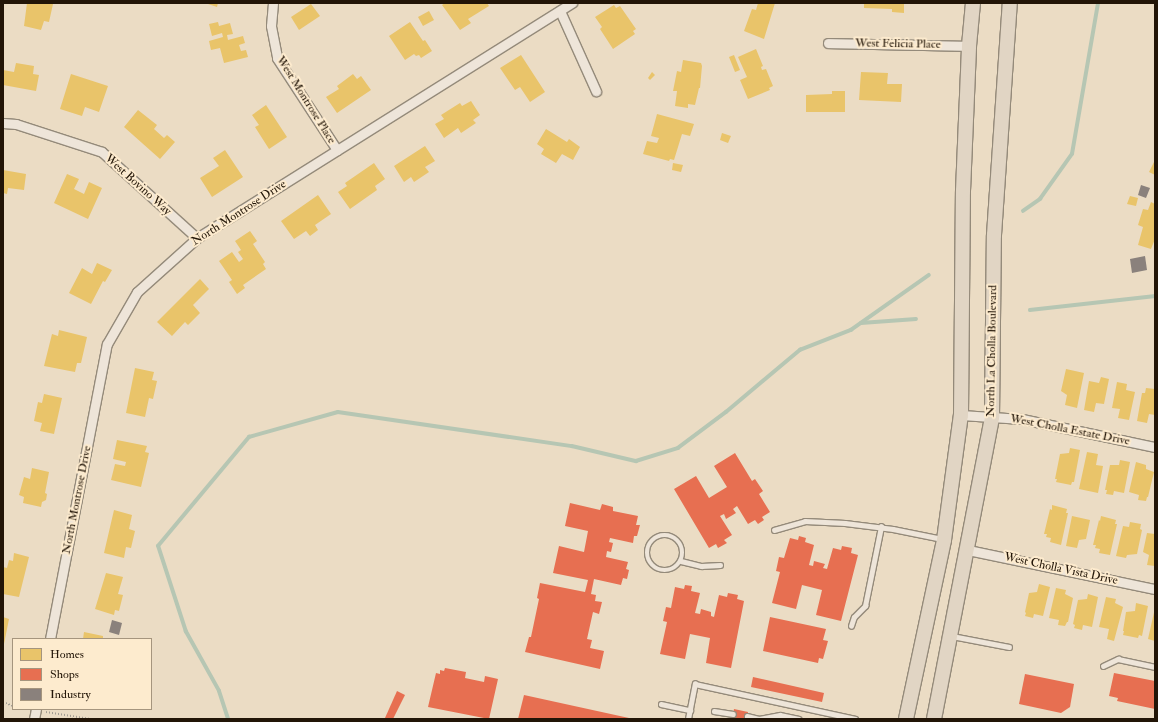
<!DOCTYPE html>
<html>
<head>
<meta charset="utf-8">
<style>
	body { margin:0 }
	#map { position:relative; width:1158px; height:722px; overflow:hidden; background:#ebdcc4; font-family:"IM FELL Double Pica",serif }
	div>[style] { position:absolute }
	.homes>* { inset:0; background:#e9c46a }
	.shops>* { inset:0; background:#e76f51 }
	.industry>* { inset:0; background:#8a817c }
	.stream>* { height:3.5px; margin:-1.75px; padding:0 1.75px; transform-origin:1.75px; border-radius:1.75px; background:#b6c6b3 }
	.path>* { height:2px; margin-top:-1px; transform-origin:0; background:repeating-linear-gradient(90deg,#a49e94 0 1px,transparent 0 3px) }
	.roads { filter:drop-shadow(1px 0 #948a7a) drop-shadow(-1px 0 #948a7a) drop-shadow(0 1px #948a7a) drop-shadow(0 -1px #948a7a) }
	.lane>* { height:4.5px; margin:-2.25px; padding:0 2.25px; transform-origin:2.25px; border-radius:2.25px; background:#eee5d9 }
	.lane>.ring { margin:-2.25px; padding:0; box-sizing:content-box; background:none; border:4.5px solid #eee5d9; border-radius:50% }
	.street>* { height:9px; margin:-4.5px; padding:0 4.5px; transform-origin:4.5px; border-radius:4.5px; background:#eee5d9 }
	.primary>* { height:14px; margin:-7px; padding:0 7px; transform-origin:7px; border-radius:7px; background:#e1d5c4 }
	span { translate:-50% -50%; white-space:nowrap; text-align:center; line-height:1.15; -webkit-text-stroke:4px #fdebce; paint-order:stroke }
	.street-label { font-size:12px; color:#221507 }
	.frame { position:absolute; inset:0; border:4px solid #221507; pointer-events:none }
	.legend { position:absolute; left:12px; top:638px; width:140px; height:72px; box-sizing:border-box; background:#fdebce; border:1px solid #a5957e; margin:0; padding:5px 7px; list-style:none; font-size:12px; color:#221507 }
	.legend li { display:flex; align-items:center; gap:8px; height:20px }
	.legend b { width:20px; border:1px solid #a5957e }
</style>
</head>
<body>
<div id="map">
	<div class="homes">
		<div style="clip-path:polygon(27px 3px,53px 4px,49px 22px,44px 21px,41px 30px,24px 26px)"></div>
		<div style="clip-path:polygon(205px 3px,218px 3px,217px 7px)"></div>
		<div style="clip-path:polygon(445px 3px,487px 3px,489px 6px,468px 19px,471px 23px,460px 30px,442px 5px)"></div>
		<div style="clip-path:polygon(758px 3px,775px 3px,764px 39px,744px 31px,752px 9px,756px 10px)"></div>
		<div style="clip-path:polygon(864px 3px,904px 3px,904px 13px,892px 12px,892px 9px,864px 8px)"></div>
		<div style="clip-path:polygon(311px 4px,320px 16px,299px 30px,291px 17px)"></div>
		<div style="clip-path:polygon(614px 5px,616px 8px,620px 6px,636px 29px,633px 31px,635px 34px,613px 49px,600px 29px,602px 27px,595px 17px)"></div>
		<div style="clip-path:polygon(429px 11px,434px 20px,423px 26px,418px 17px)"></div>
		<div style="clip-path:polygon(218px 22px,219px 26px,230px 23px,233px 34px,227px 35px,228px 40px,243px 36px,245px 43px,239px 45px,241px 51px,246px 50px,248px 57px,224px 63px,220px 48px,211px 50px,209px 41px,223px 37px,222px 33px,212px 36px,209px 24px)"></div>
		<div style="clip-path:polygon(410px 22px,423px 41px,425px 40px,432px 51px,421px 58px,419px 55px,416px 56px,414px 54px,405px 60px,389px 36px)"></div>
		<div style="clip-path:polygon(756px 49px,763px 66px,761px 67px,762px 70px,766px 69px,773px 86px,769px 88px,770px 90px,748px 99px,740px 80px,747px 77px,738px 57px)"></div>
		<div style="clip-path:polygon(521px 55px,545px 92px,530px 102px,520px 87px,515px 90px,500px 68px)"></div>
		<div style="clip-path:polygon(734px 55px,740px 70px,735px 72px,729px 57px)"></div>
		<div style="clip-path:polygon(683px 60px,701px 63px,702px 66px,700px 88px,699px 88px,695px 105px,688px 104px,688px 108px,675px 106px,677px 91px,673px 91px,677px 71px,681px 72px)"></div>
		<div style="clip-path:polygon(16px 63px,34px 66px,33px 74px,39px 75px,36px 91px,3px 85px,3px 70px,14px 72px)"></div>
		<div style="clip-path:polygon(652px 72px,655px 75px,650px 80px,648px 78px)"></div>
		<div style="clip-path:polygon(861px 72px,888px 73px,887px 84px,902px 84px,901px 102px,859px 100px)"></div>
		<div style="clip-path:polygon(71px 74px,108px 86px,99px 112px,85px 107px,82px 116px,60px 109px)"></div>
		<div style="clip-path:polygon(353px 74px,357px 79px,361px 76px,371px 90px,337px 113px,326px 97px,339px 89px,337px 86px)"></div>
		<div style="clip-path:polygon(832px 91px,845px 91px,845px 112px,806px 112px,806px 95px,832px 94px)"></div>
		<div style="clip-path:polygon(471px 101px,480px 115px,473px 120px,476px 123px,461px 133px,458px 128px,444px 138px,435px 124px,444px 119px,441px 115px,460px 103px,462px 106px)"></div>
		<div style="clip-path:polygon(266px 105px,287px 137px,269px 149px,255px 127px,259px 125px,252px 115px)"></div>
		<div style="clip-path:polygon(138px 110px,157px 125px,154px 129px,164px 138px,167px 135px,175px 142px,160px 159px,124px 127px)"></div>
		<div style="clip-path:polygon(657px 114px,694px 124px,690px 136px,682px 134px,674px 160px,670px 159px,669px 161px,643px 154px,647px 141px,657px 143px,659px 138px,651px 136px)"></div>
		<div style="clip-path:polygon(546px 129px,567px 142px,569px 139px,580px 147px,573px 160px,562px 154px,556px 163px,541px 154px,544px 149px,537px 144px)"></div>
		<div style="clip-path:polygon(722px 133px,731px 136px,728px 143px,720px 140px)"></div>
		<div style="clip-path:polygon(425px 146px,435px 161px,425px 167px,429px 172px,414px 182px,411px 177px,404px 182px,394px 166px)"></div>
		<div style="clip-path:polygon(225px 150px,243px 177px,212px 197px,200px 178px,219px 166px,213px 158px)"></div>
		<div style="clip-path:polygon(1155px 160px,1155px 175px,1149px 172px)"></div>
		<div style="clip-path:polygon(374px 163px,385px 179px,375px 186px,377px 190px,350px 209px,338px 192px,347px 186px,345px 183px)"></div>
		<div style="clip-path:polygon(673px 163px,683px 165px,681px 172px,672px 170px)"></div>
		<div style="clip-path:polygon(3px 170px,26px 174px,24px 190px,8px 188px,7px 194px,3px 193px)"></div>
		<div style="clip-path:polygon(67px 174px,79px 179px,74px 189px,84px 194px,89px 182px,102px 188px,88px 219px,54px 203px)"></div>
		<div style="clip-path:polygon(318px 195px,331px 214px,315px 225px,318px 230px,310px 236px,306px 231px,294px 239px,281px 221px)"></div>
		<div style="clip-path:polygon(1130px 196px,1138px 198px,1136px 206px,1127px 204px)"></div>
		<div style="clip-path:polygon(1151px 202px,1155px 204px,1155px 239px,1151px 249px,1138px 245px,1143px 227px,1138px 225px,1143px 209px,1148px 210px)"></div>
		<div style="clip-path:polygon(250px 231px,257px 241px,253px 244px,265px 262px,263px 264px,266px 269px,243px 285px,245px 288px,237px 294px,229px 282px,232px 280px,219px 261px,232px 252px,239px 262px,243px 259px,238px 252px,241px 250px,235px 241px)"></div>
		<div style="clip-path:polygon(97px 263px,112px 270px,105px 282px,103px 281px,91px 304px,69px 293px,82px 268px,92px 274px)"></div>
		<div style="clip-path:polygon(200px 279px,209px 289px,193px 305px,200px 313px,188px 325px,185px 322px,172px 336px,157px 322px)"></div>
		<div style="clip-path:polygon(59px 330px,87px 337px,81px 363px,77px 363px,75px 372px,44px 366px,52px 334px,58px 336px)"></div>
		<div style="clip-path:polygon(135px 368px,154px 372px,152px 380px,157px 381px,153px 399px,149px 398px,145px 417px,126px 413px)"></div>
		<div style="clip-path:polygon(1066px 369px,1084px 373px,1077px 408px,1065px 405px,1067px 395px,1061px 391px)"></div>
		<div style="clip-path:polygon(1101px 377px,1109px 379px,1104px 404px,1096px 403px,1094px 412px,1084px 410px,1089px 381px,1099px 383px)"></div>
		<div style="clip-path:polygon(1117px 382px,1127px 384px,1126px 390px,1135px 392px,1129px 420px,1118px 418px,1120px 409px,1112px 408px)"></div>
		<div style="clip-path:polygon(1146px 388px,1155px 389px,1155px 415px,1149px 414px,1147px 423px,1137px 421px,1142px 393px,1145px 393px)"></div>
		<div style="clip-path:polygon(44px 394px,62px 398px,54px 434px,40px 431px,42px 423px,34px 421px,38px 402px,42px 403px)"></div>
		<div style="clip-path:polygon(117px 440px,147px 446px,145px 452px,149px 453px,141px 487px,111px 480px,115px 464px,125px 466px,126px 462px,113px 459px)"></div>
		<div style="clip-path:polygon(1070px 448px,1080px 450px,1074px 482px,1072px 482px,1071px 485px,1056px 482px,1057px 479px,1055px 479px,1060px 454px,1069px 453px)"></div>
		<div style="clip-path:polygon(1087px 452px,1098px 454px,1096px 465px,1103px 466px,1098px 493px,1079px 489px)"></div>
		<div style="clip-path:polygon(1120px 460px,1130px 462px,1124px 493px,1114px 491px,1113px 495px,1106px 494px,1107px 490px,1105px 490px,1110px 465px,1119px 465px)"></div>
		<div style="clip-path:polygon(1136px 462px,1146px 465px,1146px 469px,1154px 472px,1148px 497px,1147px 497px,1146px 501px,1138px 500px,1139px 495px,1129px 492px)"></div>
		<div style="clip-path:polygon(32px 468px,49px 472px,45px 493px,47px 494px,46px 500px,42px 502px,41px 507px,23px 503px,24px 497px,19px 495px,24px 477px,30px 479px)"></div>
		<div style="clip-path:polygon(1052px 505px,1067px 509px,1066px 513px,1068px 513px,1061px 545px,1050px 542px,1051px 538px,1046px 537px,1047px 534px,1044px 534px,1050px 509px,1052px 510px)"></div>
		<div style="clip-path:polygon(114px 510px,132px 515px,129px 529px,135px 531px,131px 548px,126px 547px,124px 558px,104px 553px)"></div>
		<div style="clip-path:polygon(1072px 516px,1090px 520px,1086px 539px,1079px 540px,1077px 548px,1066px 546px)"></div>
		<div style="clip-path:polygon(1101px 516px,1116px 520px,1115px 524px,1117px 524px,1110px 555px,1099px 553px,1100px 549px,1095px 548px,1096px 545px,1093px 545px,1099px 520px,1100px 521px)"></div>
		<div style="clip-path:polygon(1130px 522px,1141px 524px,1140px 529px,1142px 530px,1137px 554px,1127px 555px,1126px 558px,1116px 556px,1123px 526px,1129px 527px)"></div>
		<div style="clip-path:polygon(1147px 533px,1155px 534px,1155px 566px,1147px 565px,1149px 555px,1143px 552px)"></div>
		<div style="clip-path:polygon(14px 553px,29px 557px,19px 597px,3px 594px,3px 567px,7px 568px,9px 560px,13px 561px)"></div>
		<div style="clip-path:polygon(106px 573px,123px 577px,118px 594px,123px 595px,119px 611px,115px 610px,114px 615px,95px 609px)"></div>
		<div style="clip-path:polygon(1039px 584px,1050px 587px,1043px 616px,1034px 614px,1033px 618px,1025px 616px,1026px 613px,1025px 612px,1029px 593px,1037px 592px)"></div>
		<div style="clip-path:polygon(1056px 588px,1066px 590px,1065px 594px,1073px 598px,1068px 622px,1067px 622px,1065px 626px,1058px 625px,1059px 620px,1049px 618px)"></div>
		<div style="clip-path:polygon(1088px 594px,1098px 597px,1092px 627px,1083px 625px,1082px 630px,1074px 628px,1075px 625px,1073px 624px,1078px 600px,1087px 599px)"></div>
		<div style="clip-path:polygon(1106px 597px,1116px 599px,1115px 603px,1123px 607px,1114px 641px,1107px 639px,1109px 629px,1099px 627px)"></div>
		<div style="clip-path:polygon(1136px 603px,1148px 606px,1142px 636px,1139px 635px,1138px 638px,1123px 635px,1124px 631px,1123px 631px,1126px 612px,1135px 611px)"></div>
		<div style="clip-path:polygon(1155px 608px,1155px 641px,1148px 639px)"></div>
		<div style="clip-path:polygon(3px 617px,9px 619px,4px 644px,3px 644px)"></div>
		<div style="clip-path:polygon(84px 632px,103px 636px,103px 639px,83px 639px)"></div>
	</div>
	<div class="shops">
		<div style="clip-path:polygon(735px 453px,752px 481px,755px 479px,763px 491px,759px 494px,770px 512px,762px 517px,764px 520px,758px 524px,755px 520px,748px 524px,737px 506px,733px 509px,736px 513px,726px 519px,724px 514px,720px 516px,732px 535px,724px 540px,727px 543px,718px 548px,716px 544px,709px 548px,674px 489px,696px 476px,709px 498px,727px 487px,714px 466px)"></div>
		<div style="clip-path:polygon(570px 503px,600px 510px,602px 504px,613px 507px,613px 511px,638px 516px,636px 525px,640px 525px,637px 536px,634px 536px,633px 543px,610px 538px,609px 542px,613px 543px,611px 552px,607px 551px,606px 557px,628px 562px,626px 569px,629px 570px,627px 579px,623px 578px,621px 585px,594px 579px,591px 594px,596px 595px,595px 601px,602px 602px,599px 614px,593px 612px,587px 639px,592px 640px,590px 648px,604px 651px,600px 669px,525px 652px,529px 637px,531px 637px,539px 599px,537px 598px,540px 583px,585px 592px,588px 580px,553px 573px,559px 546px,584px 552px,588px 531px,565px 526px)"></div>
		<div style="clip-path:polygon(799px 536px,806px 538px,805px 542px,814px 545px,809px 565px,813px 566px,814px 561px,825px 564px,823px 568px,827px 569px,833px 548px,841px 550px,842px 546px,852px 548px,851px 553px,858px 555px,841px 621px,816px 615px,822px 590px,802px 585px,796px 609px,772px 603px,780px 572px,776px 571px,779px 557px,784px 558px,790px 538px,798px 540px)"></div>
		<div style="clip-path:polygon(685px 585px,692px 586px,691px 591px,700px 593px,695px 613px,700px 614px,701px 609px,711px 612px,711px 616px,714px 617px,719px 595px,727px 597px,728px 593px,738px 595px,737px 599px,744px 601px,731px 668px,706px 663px,710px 638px,690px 634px,685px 659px,660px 654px,667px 622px,663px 621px,666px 607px,671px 608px,675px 587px,684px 589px)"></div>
		<div style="clip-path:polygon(770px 617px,826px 629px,823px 640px,828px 641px,823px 659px,819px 658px,818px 663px,763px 651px)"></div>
		<div style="clip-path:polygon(445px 668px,466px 672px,465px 678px,484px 682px,485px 676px,498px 679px,489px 719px,428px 707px,436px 673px,440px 674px,440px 670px,444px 671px)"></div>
		<div style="clip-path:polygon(1114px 673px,1155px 681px,1155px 709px,1117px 701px,1118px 698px,1109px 696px)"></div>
		<div style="clip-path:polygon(1025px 674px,1074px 684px,1070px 707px,1061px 713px,1019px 704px)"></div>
		<div style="clip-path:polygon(753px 677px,824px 693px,822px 702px,751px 687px)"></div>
		<div style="clip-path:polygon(397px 691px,405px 695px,393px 719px,386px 719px,385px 718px)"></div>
		<div style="clip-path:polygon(524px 695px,629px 718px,629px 719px,518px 719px)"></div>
		<div style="clip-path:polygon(734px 709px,748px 712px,747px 719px,732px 719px)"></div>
	</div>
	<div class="industry">
		<div style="clip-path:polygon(1141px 185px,1150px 188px,1146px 198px,1138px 195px)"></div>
		<div style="clip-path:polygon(1145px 256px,1147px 270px,1132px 273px,1130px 259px)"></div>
		<div style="clip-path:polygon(112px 620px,122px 623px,119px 635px,109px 632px)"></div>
	</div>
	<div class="stream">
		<div style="left:1023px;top:211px;width:21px;rotate:-35deg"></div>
		<div style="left:1040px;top:199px;width:55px;rotate:-54.6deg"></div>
		<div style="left:1072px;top:154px;width:153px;rotate:-80.2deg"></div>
		<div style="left:1030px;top:310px;width:126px;rotate:-6.4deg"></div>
		<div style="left:861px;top:323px;width:55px;rotate:-4.2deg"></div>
		<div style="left:228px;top:719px;width:29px;rotate:-108deg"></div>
		<div style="left:219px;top:691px;width:68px;rotate:-119.2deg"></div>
		<div style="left:186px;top:632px;width:90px;rotate:-108deg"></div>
		<div style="left:158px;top:546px;width:142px;rotate:-50.1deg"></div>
		<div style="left:249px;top:437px;width:92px;rotate:-15.7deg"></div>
		<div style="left:338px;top:412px;width:236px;rotate:8.3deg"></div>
		<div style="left:572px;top:446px;width:66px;rotate:13.2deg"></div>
		<div style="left:636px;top:461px;width:44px;rotate:-17.2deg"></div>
		<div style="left:678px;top:448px;width:60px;rotate:-36.9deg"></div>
		<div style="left:726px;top:412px;width:97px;rotate:-40deg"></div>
		<div style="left:800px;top:350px;width:55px;rotate:-21.4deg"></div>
		<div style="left:851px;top:330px;width:95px;rotate:-35.2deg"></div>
	</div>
	<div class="path">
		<div style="left:3px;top:702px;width:11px;rotate:22deg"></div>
		<div style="left:46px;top:712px;width:45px;rotate:9deg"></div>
	</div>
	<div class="roads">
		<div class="lane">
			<div style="left:774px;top:530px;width:32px;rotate:-16deg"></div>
			<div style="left:805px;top:521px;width:40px;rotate:2.9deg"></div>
			<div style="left:845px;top:523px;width:48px;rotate:7.1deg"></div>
			<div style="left:893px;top:529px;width:50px;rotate:11.5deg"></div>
			<div class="ring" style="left:647px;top:535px;width:31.5px;height:31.5px"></div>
			<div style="left:681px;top:561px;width:21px;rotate:14deg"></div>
			<div style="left:701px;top:566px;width:19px;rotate:-3deg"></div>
			<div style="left:851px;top:626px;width:9px;rotate:-72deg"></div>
			<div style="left:854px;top:617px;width:16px;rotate:-45deg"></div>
			<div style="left:865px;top:606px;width:81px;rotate:-78.6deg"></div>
			<div style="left:952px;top:636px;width:58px;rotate:10.9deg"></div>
			<div style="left:1103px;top:666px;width:17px;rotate:-25deg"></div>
			<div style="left:1118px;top:659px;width:38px;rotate:12deg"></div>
			<div style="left:661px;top:704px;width:30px;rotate:12deg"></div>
			<div style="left:714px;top:711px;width:19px;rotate:9deg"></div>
			<div style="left:747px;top:716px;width:12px;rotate:14deg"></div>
			<div style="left:759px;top:719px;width:21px;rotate:-11deg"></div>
			<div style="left:780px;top:715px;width:19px;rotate:12deg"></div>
			<div style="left:688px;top:719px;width:36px;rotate:-79deg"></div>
			<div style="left:695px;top:684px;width:164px;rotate:12.3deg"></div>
		</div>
		<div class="street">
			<div style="left:273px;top:3px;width:23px;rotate:95deg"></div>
			<div style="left:271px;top:26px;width:33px;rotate:79deg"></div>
			<div style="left:277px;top:58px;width:110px;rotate:56.9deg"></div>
			<div style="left:560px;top:11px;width:88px;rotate:65.8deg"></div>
			<div style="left:828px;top:43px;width:141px;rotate:1.2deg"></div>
			<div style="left:3px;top:123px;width:13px;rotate:4deg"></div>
			<div style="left:16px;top:124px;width:90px;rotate:18deg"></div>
			<div style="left:102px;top:152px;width:128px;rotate:42.2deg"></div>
			<div style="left:961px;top:415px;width:61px;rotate:3.8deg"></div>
			<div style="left:1022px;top:419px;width:136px;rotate:11.9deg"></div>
			<div style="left:968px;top:550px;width:191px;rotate:11.8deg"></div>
			<div style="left:50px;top:639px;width:300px;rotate:-79.1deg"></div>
			<div style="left:107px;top:344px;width:60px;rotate:-60deg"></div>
			<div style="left:137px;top:292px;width:81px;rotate:-42deg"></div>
			<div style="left:197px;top:238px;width:443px;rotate:-32.1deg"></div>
			<div style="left:34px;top:719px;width:10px;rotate:-79deg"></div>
		</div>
		<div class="primary">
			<div style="left:906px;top:719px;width:183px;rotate:-78deg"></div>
			<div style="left:944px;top:540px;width:126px;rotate:-82.3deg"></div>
			<div style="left:961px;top:415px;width:224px;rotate:-89.5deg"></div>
			<div style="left:963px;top:191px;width:145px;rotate:-87.6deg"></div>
			<div style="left:969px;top:46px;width:43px;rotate:-84.7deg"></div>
			<div style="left:934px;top:719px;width:308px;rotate:-79.1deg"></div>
			<div style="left:992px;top:417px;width:182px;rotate:-89.4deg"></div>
			<div style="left:994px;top:235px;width:233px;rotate:-86.1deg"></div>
		</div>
	</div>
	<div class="street-label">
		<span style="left:898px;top:44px;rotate:1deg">West Felicia Place</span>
		<span style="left:306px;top:100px;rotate:58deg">West Montrose Place</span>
		<span style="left:138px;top:185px;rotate:42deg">West Bovino Way</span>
		<span style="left:239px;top:213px;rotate:-33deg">North Montrose Drive</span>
		<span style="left:992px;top:351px;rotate:-89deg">North La Cholla Boulevard</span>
		<span style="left:1070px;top:430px;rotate:11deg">West Cholla Estate Drive</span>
		<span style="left:77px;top:500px;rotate:-79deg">North Montrose Drive</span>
		<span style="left:1061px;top:569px;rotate:12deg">West Cholla Vista Drive</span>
	</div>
	<div class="frame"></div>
	<ul class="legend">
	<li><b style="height:11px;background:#e9c46a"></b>Homes</li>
	<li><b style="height:11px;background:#e76f51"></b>Shops</li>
	<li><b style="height:11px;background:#8a817c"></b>Industry</li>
	</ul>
</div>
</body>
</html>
